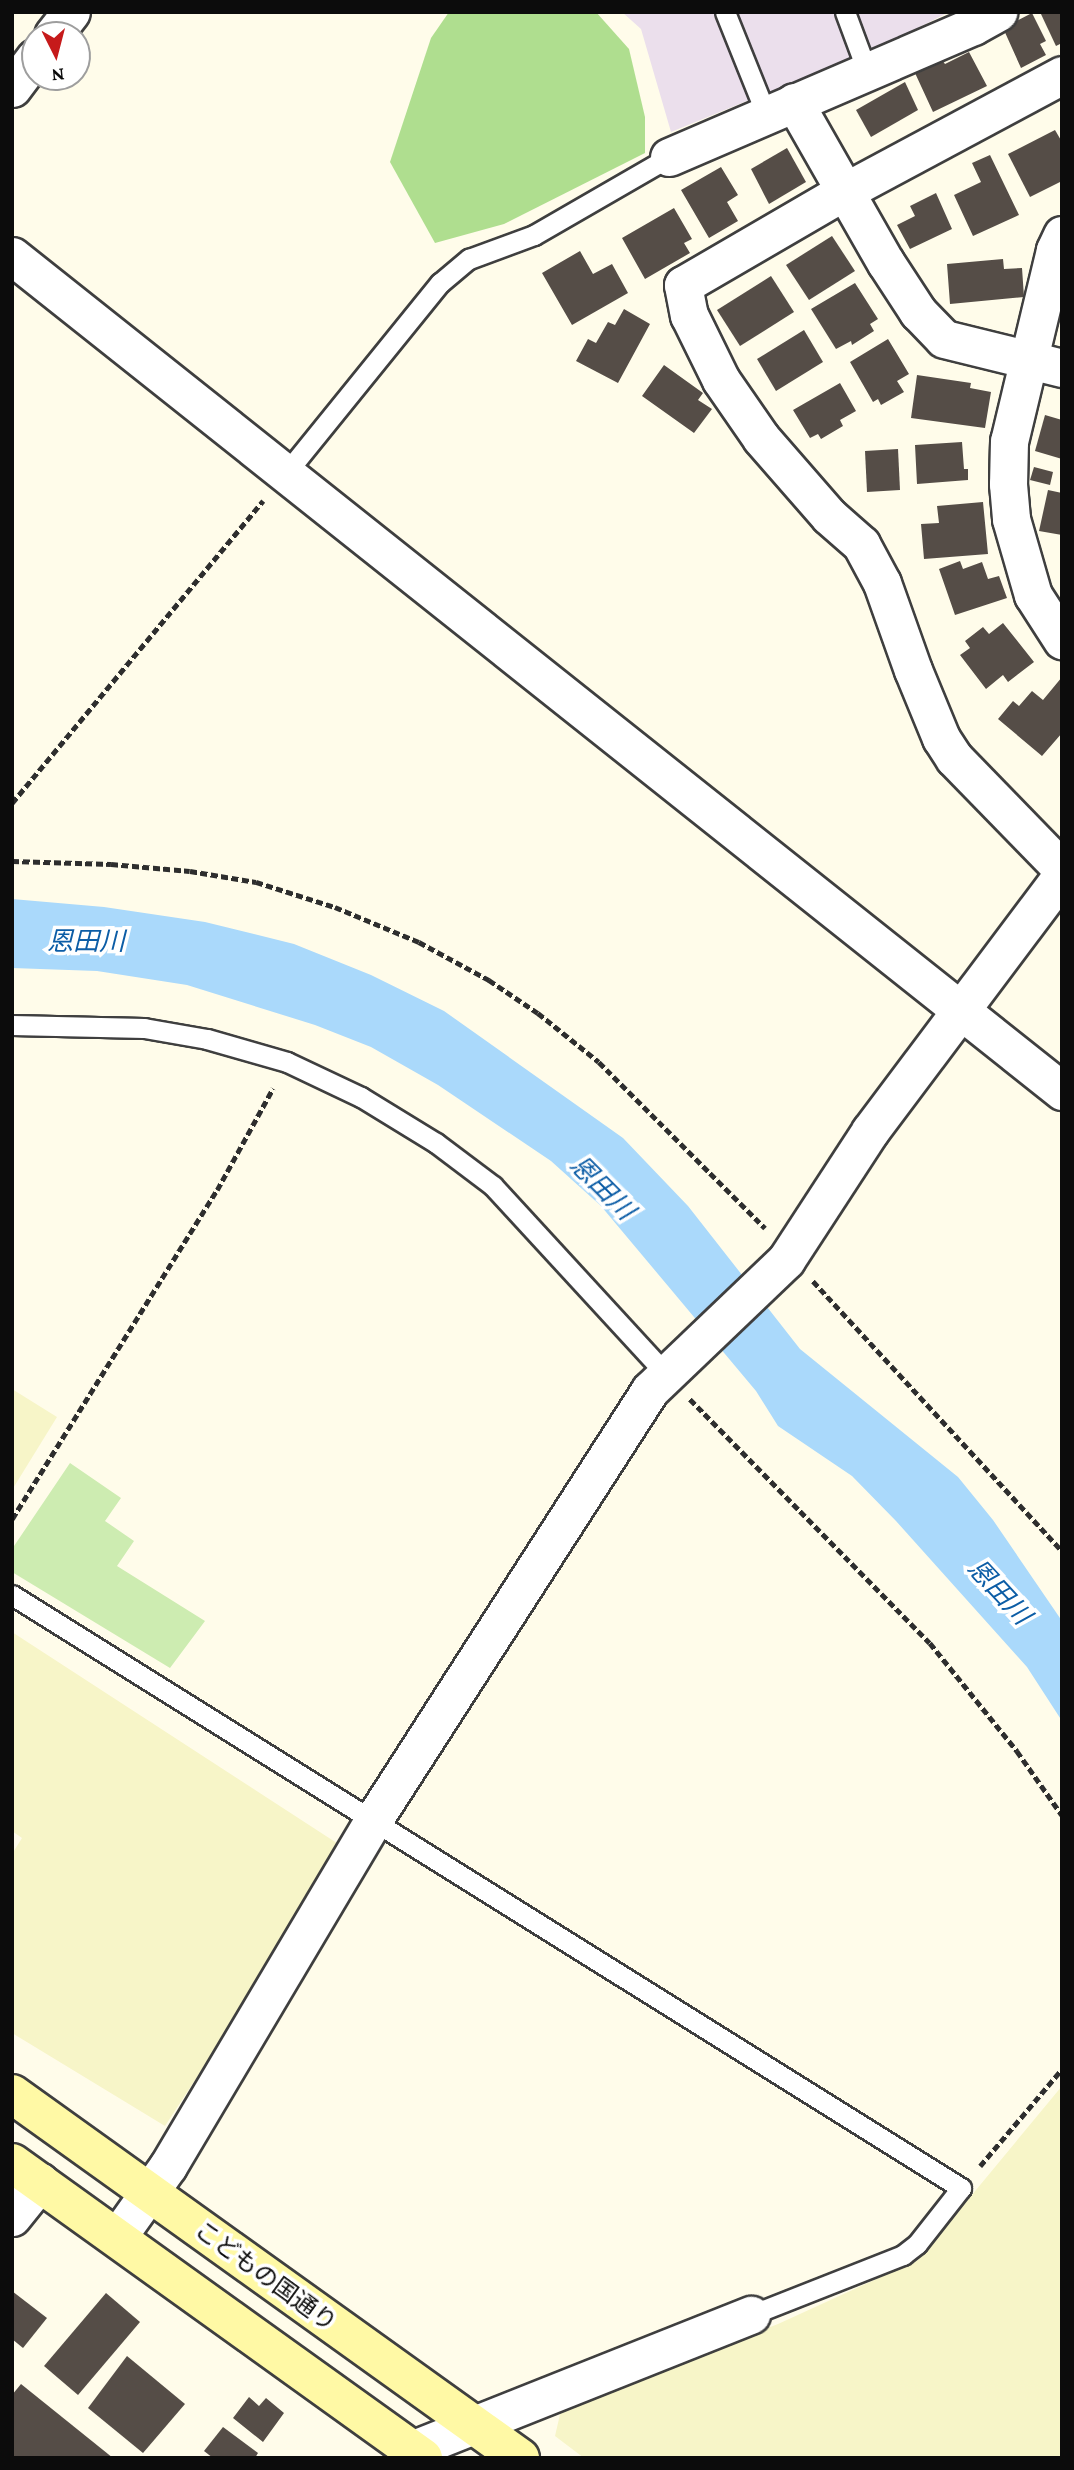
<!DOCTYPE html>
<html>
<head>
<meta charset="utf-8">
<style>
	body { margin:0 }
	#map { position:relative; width:1074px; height:2470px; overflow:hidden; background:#fffcea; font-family:"Crimson Pro","Noto Sans JP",serif }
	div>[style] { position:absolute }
	.industrial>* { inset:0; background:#ebdfec }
	.farmland>* { inset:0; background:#f7f5c8 }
	.green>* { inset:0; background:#cdecb1 }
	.forest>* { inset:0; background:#afde8f }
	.water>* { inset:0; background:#aad9fb }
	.building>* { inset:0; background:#554d47 }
	.path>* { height:4.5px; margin-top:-2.25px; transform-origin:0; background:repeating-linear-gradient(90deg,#2e2e2e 0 7px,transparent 0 10.5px) }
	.roads { filter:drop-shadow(2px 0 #3f3f3f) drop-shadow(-2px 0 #3f3f3f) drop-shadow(0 2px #3f3f3f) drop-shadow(0 -2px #3f3f3f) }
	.lane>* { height:19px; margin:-9.5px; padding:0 9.5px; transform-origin:9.5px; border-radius:9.5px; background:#fff }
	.street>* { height:37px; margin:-18.5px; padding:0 18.5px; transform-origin:18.5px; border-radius:18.5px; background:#fff }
	.secondary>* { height:38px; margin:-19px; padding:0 19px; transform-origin:19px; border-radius:19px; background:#fff9a5 }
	span { translate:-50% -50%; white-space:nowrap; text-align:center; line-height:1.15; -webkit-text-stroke:7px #fff; paint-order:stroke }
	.street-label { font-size:24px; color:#0c0c0c }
	.water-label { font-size:26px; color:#0c5da6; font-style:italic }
	.frame { position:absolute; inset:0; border:14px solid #0c0c0c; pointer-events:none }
	.north { position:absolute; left:21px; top:21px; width:70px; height:70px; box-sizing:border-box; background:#fff; border:2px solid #9e9e9e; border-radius:50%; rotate:174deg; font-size:19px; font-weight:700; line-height:28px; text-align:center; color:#0c0c0c }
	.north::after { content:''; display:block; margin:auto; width:24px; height:32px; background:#c61a1b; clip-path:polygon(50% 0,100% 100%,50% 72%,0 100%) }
</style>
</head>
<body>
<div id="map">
	<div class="industrial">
		<div style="clip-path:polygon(622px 12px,949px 12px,887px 44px,671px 132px,641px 29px)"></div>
	</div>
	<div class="farmland">
		<div style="clip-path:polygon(12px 1389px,57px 1417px,12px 1490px)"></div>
		<div style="clip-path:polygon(12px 1632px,346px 1849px,165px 2126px,12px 2033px,12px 1854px,22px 1838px,12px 1831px)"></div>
		<div style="clip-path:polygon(1062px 2086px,1062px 2458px,584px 2458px,555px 2436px,561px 2410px,778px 2324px,918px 2260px)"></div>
	</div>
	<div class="green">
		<div style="clip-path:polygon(70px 1463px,121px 1498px,105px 1521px,134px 1541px,117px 1566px,205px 1621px,170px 1668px,12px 1572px,12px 1549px)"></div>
	</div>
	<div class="forest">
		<div style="clip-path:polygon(449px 12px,596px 12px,629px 49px,645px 117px,645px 153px,504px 224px,435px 243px,390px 162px,431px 38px)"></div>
	</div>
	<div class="water">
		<div style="clip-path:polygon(12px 899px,104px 907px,205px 922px,294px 944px,371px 975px,444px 1011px,623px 1138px,688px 1206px,800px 1349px,958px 1477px,993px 1520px,1062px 1621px,1062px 1721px,1027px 1667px,896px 1521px,852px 1476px,778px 1426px,756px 1391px,601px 1206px,551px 1161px,438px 1085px,371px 1047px,315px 1025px,187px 985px,97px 971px,12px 968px)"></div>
	</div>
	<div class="building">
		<div style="clip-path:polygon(1040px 12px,1062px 12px,1062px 43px,1056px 46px)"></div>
		<div style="clip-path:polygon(1032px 13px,1046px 41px,1040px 44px,1046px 55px,1021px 68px,1003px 28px)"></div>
		<div style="clip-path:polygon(969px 52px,987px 86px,933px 112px,915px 73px,942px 60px,945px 64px)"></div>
		<div style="clip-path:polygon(905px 82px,918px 110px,871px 137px,856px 110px)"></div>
		<div style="clip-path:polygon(1055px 130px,1062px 142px,1062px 181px,1030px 197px,1008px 154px)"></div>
		<div style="clip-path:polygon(787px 148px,806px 182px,769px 204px,751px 169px)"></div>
		<div style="clip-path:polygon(990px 155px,1019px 215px,973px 236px,954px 195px,981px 182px,972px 163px)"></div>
		<div style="clip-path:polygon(721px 167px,738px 195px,727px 202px,738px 221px,709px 238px,681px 190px)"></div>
		<div style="clip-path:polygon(936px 193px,952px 229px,910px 249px,897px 225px,915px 216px,910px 206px)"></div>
		<div style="clip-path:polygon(674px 208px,692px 239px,684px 243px,690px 253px,645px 279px,622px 238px)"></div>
		<div style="clip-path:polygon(832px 236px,855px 271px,809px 300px,786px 265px)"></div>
		<div style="clip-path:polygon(580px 251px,593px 274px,612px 264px,628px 293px,572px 325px,542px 273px)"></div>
		<div style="clip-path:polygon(1003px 259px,1004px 269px,1022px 268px,1024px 297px,950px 304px,947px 264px)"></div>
		<div style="clip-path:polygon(771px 276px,794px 312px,740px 346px,717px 310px)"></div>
		<div style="clip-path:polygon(855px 283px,878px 319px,870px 324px,874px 331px,852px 345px,851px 341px,836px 349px,811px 309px)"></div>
		<div style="clip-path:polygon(624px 309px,650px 324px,618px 383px,576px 361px,588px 339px,596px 343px,608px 322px,615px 325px)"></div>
		<div style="clip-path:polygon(804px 330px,823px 362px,776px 391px,757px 359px)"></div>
		<div style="clip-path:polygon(888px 339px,909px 374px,897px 381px,904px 392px,881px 405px,878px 399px,873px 402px,850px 362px)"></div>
		<div style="clip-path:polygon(664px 365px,703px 393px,698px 400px,712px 409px,694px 433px,642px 396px)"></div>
		<div style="clip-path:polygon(917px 375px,971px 383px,970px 388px,991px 392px,985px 428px,911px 418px)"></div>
		<div style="clip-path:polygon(840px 383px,856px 411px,840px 420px,843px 426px,821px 439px,818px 434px,810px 438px,793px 410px)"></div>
		<div style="clip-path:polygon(1045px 415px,1062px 420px,1062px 459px,1035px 451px)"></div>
		<div style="clip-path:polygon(962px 442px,964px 469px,968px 469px,968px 480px,917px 484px,915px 445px)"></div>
		<div style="clip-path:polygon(898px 449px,900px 490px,867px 492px,865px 451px)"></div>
		<div style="clip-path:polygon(1034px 467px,1053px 472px,1050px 485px,1030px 480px)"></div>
		<div style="clip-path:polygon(1048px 490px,1062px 493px,1062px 535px,1039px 531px)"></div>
		<div style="clip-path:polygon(983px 502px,988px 554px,924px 559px,921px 524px,939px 523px,937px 506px)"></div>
		<div style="clip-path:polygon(960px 561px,963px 569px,982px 562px,988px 579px,999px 576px,1007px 598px,955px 615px,939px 569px)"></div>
		<div style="clip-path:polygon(1003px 623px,1034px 662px,1008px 682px,1003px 675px,986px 689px,960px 655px,970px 648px,965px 641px,983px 627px,989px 634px)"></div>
		<div style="clip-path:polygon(1062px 677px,1062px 733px,1042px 756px,998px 719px,1013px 701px,1019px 706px,1032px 691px,1043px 700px)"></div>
		<div style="clip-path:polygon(12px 2291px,47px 2318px,23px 2348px,12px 2339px)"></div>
		<div style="clip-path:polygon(106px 2293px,140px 2322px,78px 2395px,44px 2366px)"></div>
		<div style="clip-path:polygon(127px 2356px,185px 2404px,143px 2453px,88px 2408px)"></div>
		<div style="clip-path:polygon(21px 2384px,113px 2458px,16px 2458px,12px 2455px,12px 2395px)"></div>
		<div style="clip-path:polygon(249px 2397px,259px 2406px,266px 2398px,284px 2413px,263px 2442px,233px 2418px)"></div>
		<div style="clip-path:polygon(223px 2427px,258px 2453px,255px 2458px,213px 2458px,204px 2451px)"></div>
	</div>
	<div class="path">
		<div style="left:12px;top:803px;width:393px;rotate:-50.3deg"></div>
		<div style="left:12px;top:861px;width:99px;rotate:1.7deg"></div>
		<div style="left:111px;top:864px;width:79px;rotate:5.1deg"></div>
		<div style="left:190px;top:871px;width:67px;rotate:9.5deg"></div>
		<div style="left:256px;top:882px;width:83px;rotate:17.6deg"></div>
		<div style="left:335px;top:907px;width:91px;rotate:22.6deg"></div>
		<div style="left:419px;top:942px;width:80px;rotate:28.5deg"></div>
		<div style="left:489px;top:980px;width:59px;rotate:34deg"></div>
		<div style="left:538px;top:1013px;width:78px;rotate:38.8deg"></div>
		<div style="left:599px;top:1062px;width:235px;rotate:45deg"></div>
		<div style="left:813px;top:1281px;width:367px;rotate:47.3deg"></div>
		<div style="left:690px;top:1399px;width:342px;rotate:45.5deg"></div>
		<div style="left:930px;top:1643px;width:139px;rotate:51.1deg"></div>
		<div style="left:1017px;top:1751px;width:78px;rotate:54.9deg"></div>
		<div style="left:12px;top:1519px;width:388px;rotate:-58.1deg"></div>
		<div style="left:217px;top:1190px;width:116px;rotate:-61.2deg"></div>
		<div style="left:980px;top:2166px;width:127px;rotate:-49.8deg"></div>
	</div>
	<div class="roads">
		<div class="lane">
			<div style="left:725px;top:12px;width:110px;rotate:68.1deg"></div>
			<div style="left:845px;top:12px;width:63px;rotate:69.6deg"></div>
			<div style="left:286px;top:473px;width:245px;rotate:-51deg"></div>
			<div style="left:440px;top:283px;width:38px;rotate:-40deg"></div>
			<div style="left:469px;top:259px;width:69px;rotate:-20.3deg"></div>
			<div style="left:534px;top:235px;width:156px;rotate:-30deg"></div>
			<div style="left:12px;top:1025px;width:132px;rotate:1.3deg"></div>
			<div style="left:144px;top:1028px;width:64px;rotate:9.9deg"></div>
			<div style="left:207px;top:1039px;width:83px;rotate:16deg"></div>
			<div style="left:287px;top:1062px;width:82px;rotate:25.3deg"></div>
			<div style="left:361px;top:1097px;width:88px;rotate:31.5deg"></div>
			<div style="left:436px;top:1143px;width:71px;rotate:37deg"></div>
			<div style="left:493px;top:1186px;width:257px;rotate:47.4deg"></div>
			<div style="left:12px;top:1595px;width:1119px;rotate:32deg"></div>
			<div style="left:961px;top:2188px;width:71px;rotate:128.2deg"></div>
			<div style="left:917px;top:2244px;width:18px;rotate:142deg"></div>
			<div style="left:903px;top:2255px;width:163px;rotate:158.5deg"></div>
		</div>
		<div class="street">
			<div style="left:53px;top:35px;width:29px;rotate:-52deg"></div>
			<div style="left:1062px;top:75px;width:256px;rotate:151.8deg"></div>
			<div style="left:836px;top:196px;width:177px;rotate:149.8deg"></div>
			<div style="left:683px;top:285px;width:31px;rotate:79deg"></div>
			<div style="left:689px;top:315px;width:72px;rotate:63.8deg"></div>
			<div style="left:721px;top:380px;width:70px;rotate:55.4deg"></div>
			<div style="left:761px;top:438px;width:103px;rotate:48.9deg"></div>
			<div style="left:829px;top:516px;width:43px;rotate:41.2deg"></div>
			<div style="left:861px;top:544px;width:44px;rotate:61.7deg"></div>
			<div style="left:882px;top:583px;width:92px;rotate:70.4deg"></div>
			<div style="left:913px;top:670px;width:74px;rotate:67.6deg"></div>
			<div style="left:941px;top:738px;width:24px;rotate:57deg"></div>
			<div style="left:954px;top:758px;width:155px;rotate:45.8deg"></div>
			<div style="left:12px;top:88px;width:38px;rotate:-53deg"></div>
			<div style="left:794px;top:102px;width:185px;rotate:60.3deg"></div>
			<div style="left:886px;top:263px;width:59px;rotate:56.9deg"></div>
			<div style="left:918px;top:312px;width:37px;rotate:46deg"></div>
			<div style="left:944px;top:339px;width:122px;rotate:13.8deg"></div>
			<div style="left:669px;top:157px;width:331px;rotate:-23.3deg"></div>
			<div style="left:973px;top:26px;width:29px;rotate:-29deg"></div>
			<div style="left:1062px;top:235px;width:17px;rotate:115deg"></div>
			<div style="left:1055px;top:250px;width:196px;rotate:103.5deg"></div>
			<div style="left:1009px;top:441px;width:43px;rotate:91.3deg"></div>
			<div style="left:1008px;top:484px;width:35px;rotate:85deg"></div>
			<div style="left:1011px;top:519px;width:79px;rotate:73.9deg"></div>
			<div style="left:1033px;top:595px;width:54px;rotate:57.2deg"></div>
			<div style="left:12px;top:256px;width:1342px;rotate:38.49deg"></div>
			<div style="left:12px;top:2217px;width:45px;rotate:-51.3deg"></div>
			<div style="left:118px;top:2236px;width:86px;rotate:-54.5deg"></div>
			<div style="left:168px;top:2166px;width:404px;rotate:-59.3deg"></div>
			<div style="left:374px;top:1819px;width:510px;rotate:-57.24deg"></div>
			<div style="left:650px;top:1390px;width:188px;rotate:-43.7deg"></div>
			<div style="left:786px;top:1260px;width:154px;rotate:-56.9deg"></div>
			<div style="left:870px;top:1131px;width:320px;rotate:-53.1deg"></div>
			<div style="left:411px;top:2450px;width:366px;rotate:-21.7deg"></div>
		</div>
		<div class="secondary">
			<div style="left:12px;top:2094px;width:625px;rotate:35.62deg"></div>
			<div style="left:12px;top:2163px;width:506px;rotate:35.67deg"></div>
		</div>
	</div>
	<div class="street-label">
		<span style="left:266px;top:2276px;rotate:36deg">こどもの国通り</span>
	</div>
	<div class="water-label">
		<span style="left:86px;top:942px">恩田川</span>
		<span style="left:602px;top:1188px;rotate:45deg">恩田川</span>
		<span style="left:999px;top:1592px;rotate:47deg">恩田川</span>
	</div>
	<div class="frame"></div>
	<div class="north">N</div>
</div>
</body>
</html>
